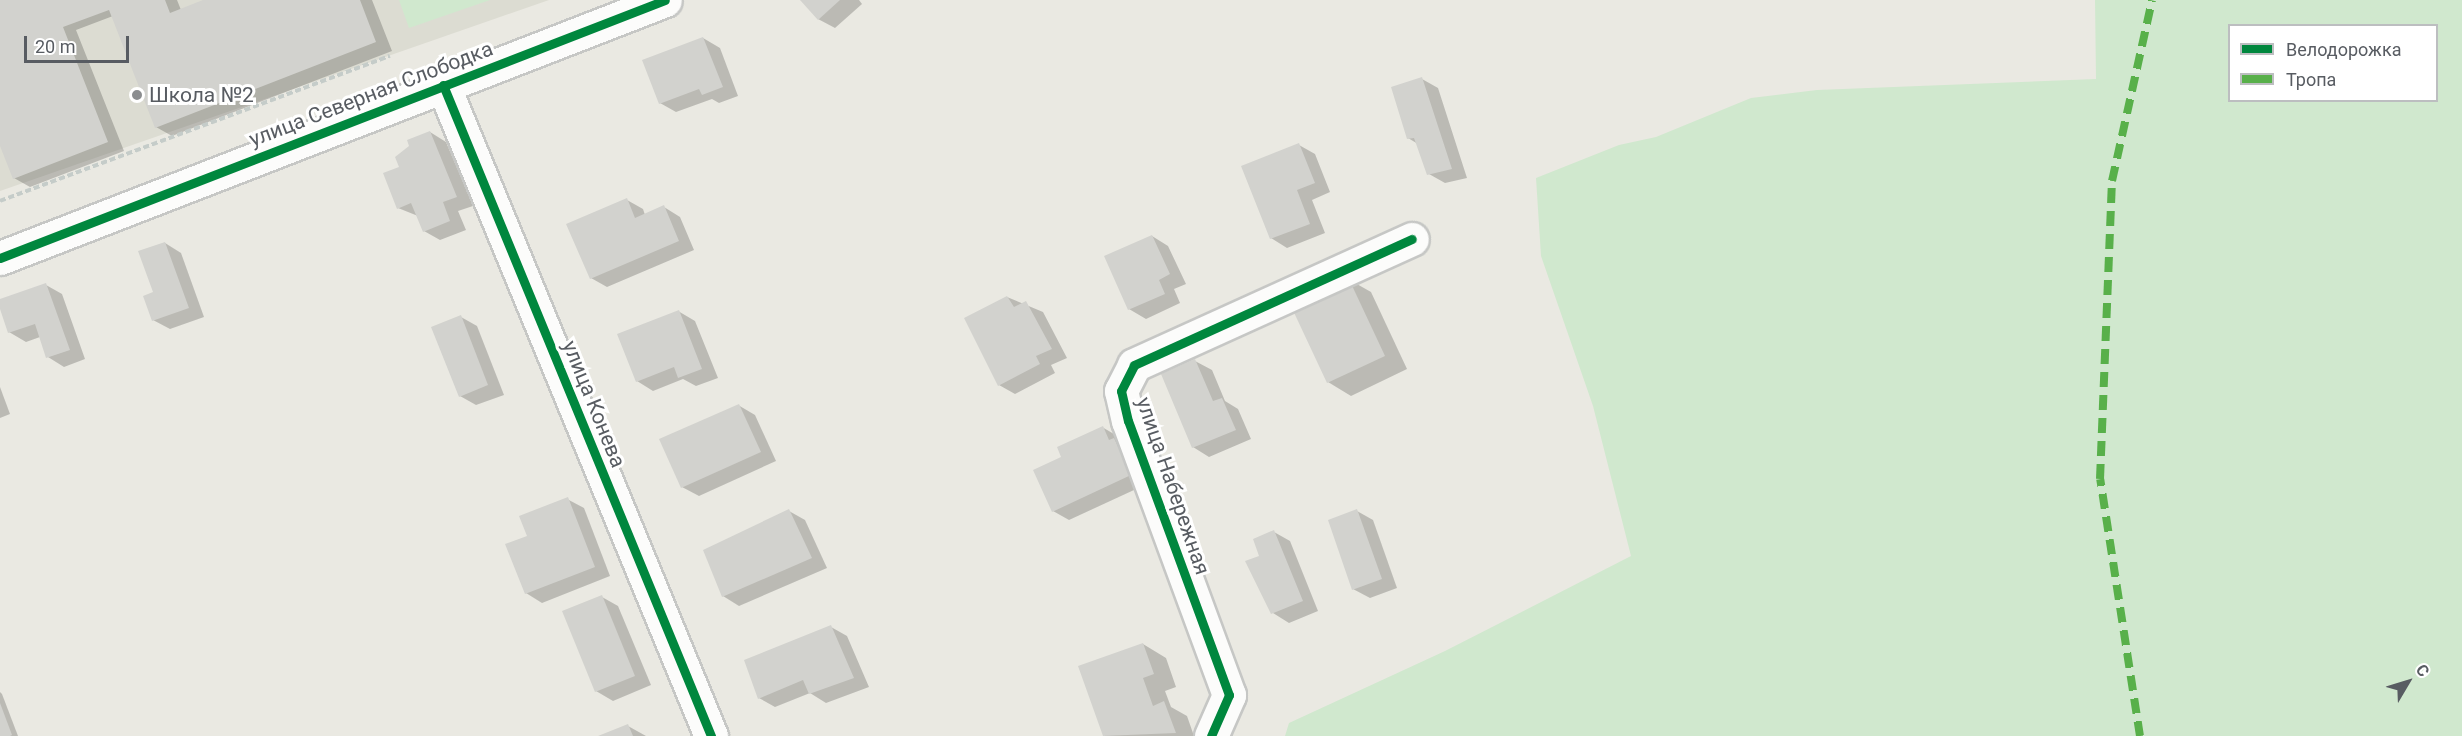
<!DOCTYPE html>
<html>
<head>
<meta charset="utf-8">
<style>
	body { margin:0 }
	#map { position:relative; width:2462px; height:736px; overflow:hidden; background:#eae9e2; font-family:Roboto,sans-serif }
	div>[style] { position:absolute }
	.education>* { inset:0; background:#dcdcd2 }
	.green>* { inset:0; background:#d0e8ce }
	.shadow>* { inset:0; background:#0003 }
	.building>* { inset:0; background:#d2d2ce }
	.path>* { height:4px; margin-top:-2px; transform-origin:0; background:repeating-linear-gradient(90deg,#c5ccc9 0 6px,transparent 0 9px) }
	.roads { filter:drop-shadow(2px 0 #c6c7c5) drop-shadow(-2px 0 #c6c7c5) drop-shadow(0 2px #c6c7c5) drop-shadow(0 -2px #c6c7c5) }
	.minor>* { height:33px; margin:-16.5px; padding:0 16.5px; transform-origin:16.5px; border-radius:16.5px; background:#fcfcfb }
	.quiet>* { height:8px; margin-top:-4px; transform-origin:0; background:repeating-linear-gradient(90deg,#58b04a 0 15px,transparent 0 23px) }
	.cycleway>* { height:9px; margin:-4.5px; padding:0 4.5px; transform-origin:4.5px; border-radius:4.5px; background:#00873e }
	.dots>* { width:16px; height:16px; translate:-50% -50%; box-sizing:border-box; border:3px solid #fff; border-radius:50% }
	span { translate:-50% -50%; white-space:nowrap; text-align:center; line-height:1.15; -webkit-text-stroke:6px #fff; paint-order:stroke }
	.street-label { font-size:21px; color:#585c62 }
	.poi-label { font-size:21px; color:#585c62 }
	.left { translate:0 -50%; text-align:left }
	.legend { position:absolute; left:2228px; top:24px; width:210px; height:78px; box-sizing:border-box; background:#fff; border:2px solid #bcbec0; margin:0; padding:8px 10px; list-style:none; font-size:18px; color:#585c62 }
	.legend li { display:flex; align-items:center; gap:12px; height:30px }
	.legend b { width:30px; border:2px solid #bcbec0 }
	.north { position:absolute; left:2378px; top:652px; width:60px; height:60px; -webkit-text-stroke:4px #fff; paint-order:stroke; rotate:52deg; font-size:16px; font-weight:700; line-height:24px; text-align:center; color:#585c62 }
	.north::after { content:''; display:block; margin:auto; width:21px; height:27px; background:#585c62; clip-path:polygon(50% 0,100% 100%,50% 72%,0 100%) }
	.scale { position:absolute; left:24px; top:36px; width:105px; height:27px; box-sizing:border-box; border:3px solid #585c62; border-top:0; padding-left:8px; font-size:18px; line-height:21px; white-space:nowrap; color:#585c62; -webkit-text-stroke:4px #fff; paint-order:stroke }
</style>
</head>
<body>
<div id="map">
	<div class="education">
		<div style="clip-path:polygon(0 0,549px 0,0 191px)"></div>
	</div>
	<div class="green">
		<div style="clip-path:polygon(399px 0,490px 0,409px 28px)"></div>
		<div style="clip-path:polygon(evenodd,2095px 0,2462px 0,2462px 736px,1285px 736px,1289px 723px,1445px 651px,1631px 556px,1593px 406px,1541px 256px,1536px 178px,1619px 145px,1656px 137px,1751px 98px,1817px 90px,2096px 79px,2095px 0,2230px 26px,2436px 26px,2436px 100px,2230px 100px,2230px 26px)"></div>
	</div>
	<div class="shadow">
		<div style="clip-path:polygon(0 0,177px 0,181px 10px,207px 0,372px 0,392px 51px,172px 136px,156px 127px,113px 16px,76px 30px,124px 151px,30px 187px,14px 178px,0 142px)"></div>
		<div style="clip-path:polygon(802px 0,859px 0,862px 4px,835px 28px,818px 19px)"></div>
		<div style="clip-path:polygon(703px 38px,720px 48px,738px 96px,719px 103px,712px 99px,676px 112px,660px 103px)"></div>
		<div style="clip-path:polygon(1422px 79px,1438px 88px,1467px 178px,1445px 183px,1429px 174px,1418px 144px,1408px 138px)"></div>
		<div style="clip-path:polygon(430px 132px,446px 142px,473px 206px,458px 211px,466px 230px,440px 240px,424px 231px,418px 216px,398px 208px,401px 168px)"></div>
		<div style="clip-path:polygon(1299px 145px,1315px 154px,1330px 192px,1312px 200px,1325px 233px,1287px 248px,1271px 238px)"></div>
		<div style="clip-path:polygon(627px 200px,643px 209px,645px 215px,664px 207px,680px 217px,694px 250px,607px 287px,591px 278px)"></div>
		<div style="clip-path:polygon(1152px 236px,1168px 246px,1186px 284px,1174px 289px,1180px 303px,1146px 319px,1129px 309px,1106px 257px)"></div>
		<div style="clip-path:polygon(165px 243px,181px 253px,204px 317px,170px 329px,153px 320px)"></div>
		<div style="clip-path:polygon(1348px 279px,1371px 292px,1407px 369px,1351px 396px,1328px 382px)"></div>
		<div style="clip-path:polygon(46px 285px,62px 294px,85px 359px,64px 367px,48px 357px,40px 337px,26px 342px,9px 332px,0 300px)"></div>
		<div style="clip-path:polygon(1007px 297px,1043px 312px,1067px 358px,1051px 365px,1055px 373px,1015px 394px,999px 385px)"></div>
		<div style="clip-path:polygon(678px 311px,695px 321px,718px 378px,696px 386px,683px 379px,653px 391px,637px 381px)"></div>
		<div style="clip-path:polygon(461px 317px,477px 326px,504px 395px,476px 405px,460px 396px)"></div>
		<div style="clip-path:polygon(1195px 361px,1212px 370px,1225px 401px,1238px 409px,1251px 439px,1209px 457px,1193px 447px)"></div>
		<div style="clip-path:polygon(0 387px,10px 414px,0 418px)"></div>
		<div style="clip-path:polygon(738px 405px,755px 415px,776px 461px,699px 496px,682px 487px)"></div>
		<div style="clip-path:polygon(1102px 427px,1119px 437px,1147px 484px,1069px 520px,1053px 511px,1063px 458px)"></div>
		<div style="clip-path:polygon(567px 499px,584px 508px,610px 576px,542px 603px,526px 593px,529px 537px)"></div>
		<div style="clip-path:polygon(789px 511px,805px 520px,827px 568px,739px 606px,723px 596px)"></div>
		<div style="clip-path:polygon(1357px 511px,1373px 520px,1397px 588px,1370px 598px,1353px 589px)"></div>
		<div style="clip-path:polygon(1274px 532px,1290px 541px,1318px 611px,1289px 623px,1273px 613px,1247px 562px,1261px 557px)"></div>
		<div style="clip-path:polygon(602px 597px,618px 606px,651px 685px,613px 701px,596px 691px)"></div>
		<div style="clip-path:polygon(831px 627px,847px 636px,869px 687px,826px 703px,810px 693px,775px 707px,759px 698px)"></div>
		<div style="clip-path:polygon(1143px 644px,1166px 658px,1176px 687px,1165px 691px,1171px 707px,1187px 716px,1194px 736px,1105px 736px,1079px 667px)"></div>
		<div style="clip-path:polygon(0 692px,2px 694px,18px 736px,0 736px)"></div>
		<div style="clip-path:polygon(628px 726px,646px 736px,601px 736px)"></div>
	</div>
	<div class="building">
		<div style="clip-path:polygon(0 0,165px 0,170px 13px,203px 0,360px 0,376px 42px,155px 128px,109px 10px,63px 27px,108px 142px,13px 179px,0 146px)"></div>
		<div style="clip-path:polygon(800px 0,840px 0,818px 20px)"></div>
		<div style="clip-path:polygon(703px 37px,723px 87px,702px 95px,699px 89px,659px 104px,642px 60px)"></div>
		<div style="clip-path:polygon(1422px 77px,1452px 169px,1427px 175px,1414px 138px,1407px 139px,1391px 87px)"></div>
		<div style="clip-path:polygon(430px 131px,457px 197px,443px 202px,450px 221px,423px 232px,411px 203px,397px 209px,383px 173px,399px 167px,395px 157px,409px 146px,407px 140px)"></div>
		<div style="clip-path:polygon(1299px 143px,1315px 183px,1297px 190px,1310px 224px,1270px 239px,1241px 166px)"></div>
		<div style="clip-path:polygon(627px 198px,635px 218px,664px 205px,679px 241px,590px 279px,566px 224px)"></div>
		<div style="clip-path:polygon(1152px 235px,1170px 274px,1159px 280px,1165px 294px,1128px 310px,1104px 256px)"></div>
		<div style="clip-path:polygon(165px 242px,189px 308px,152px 321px,143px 296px,153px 292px,138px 251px)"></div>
		<div style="clip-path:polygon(1348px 277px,1385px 356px,1327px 383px,1290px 304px)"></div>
		<div style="clip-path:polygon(46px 283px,70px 350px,46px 358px,35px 324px,8px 333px,0 309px,0 299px)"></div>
		<div style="clip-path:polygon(1007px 296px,1014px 307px,1026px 301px,1052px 349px,1036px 356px,1040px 364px,998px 386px,964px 318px)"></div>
		<div style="clip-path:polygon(679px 310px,702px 369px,678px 378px,674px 367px,636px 382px,617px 334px)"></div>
		<div style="clip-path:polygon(461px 315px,488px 385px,459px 397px,431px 327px)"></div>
		<div style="clip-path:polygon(1195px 359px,1213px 401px,1222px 398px,1236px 430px,1192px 448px,1161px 374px)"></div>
		<div style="clip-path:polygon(739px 404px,761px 452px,681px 488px,659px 439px)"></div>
		<div style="clip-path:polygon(1103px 426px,1109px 440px,1114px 438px,1131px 475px,1052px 512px,1033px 470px,1061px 457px,1057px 447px)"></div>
		<div style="clip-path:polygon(568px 497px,595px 567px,525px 594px,505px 544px,527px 536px,519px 516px)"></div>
		<div style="clip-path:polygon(789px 509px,812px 558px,722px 597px,703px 550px)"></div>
		<div style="clip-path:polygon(1357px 509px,1382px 579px,1352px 590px,1328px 520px)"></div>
		<div style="clip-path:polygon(1274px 530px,1303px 601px,1271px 614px,1245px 561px,1259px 556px,1253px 539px)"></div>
		<div style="clip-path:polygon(602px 595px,635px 676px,595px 692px,562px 611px)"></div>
		<div style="clip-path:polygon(831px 625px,854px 678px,809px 694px,803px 680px,758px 699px,744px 660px)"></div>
		<div style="clip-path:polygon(1143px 643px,1154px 674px,1143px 678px,1153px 706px,1164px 701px,1176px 733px,1103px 736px,1078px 666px)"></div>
		<div style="clip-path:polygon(0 703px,12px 735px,10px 736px,0 736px)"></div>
		<div style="clip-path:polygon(628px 724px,633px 736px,598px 736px)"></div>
	</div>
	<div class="path">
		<div style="left:0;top:201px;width:416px;rotate:-20.4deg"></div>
	</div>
	<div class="roads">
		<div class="minor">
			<div style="left:443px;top:85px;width:704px;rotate:67.62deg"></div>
			<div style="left:0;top:258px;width:713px;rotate:-21.2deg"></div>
			<div style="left:1211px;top:736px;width:45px;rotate:-66.3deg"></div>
			<div style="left:1229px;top:695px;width:292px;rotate:-110.2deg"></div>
			<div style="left:1128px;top:421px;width:31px;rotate:-103deg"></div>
			<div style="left:1121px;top:391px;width:29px;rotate:-63deg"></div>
			<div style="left:1134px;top:365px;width:305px;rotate:-24.4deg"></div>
		</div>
	</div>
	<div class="quiet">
		<div style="left:2140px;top:736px;width:260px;rotate:-98.8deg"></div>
		<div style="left:2100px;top:479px;width:298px;rotate:-87.7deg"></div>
		<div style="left:2112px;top:181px;width:185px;rotate:-77.5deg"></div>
	</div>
	<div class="cycleway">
		<div style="left:443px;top:85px;width:704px;rotate:67.62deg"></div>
		<div style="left:0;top:258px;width:713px;rotate:-21.2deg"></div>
		<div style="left:1211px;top:736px;width:45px;rotate:-66.3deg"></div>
		<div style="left:1229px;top:695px;width:292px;rotate:-110.2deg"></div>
		<div style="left:1128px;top:421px;width:31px;rotate:-103deg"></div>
		<div style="left:1121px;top:391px;width:29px;rotate:-63deg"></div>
		<div style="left:1134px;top:365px;width:305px;rotate:-24.4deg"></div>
	</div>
	<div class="dots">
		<div style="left:137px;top:95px;background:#8b8d8f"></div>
	</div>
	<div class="street-label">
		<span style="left:371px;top:94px;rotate:-21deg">улица Северная Слободка</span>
		<span style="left:594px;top:404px;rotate:68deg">улица Конева</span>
		<span style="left:1173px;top:486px;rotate:71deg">улица Набережная</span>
	</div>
	<div class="poi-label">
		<span class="left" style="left:149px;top:95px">Школа №2</span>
	</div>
	<ul class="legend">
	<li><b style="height:8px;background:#00873e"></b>Велодорожка</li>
	<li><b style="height:8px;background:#58b04a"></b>Тропа</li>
	</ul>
	<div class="north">С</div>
	<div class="scale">20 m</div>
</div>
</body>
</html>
